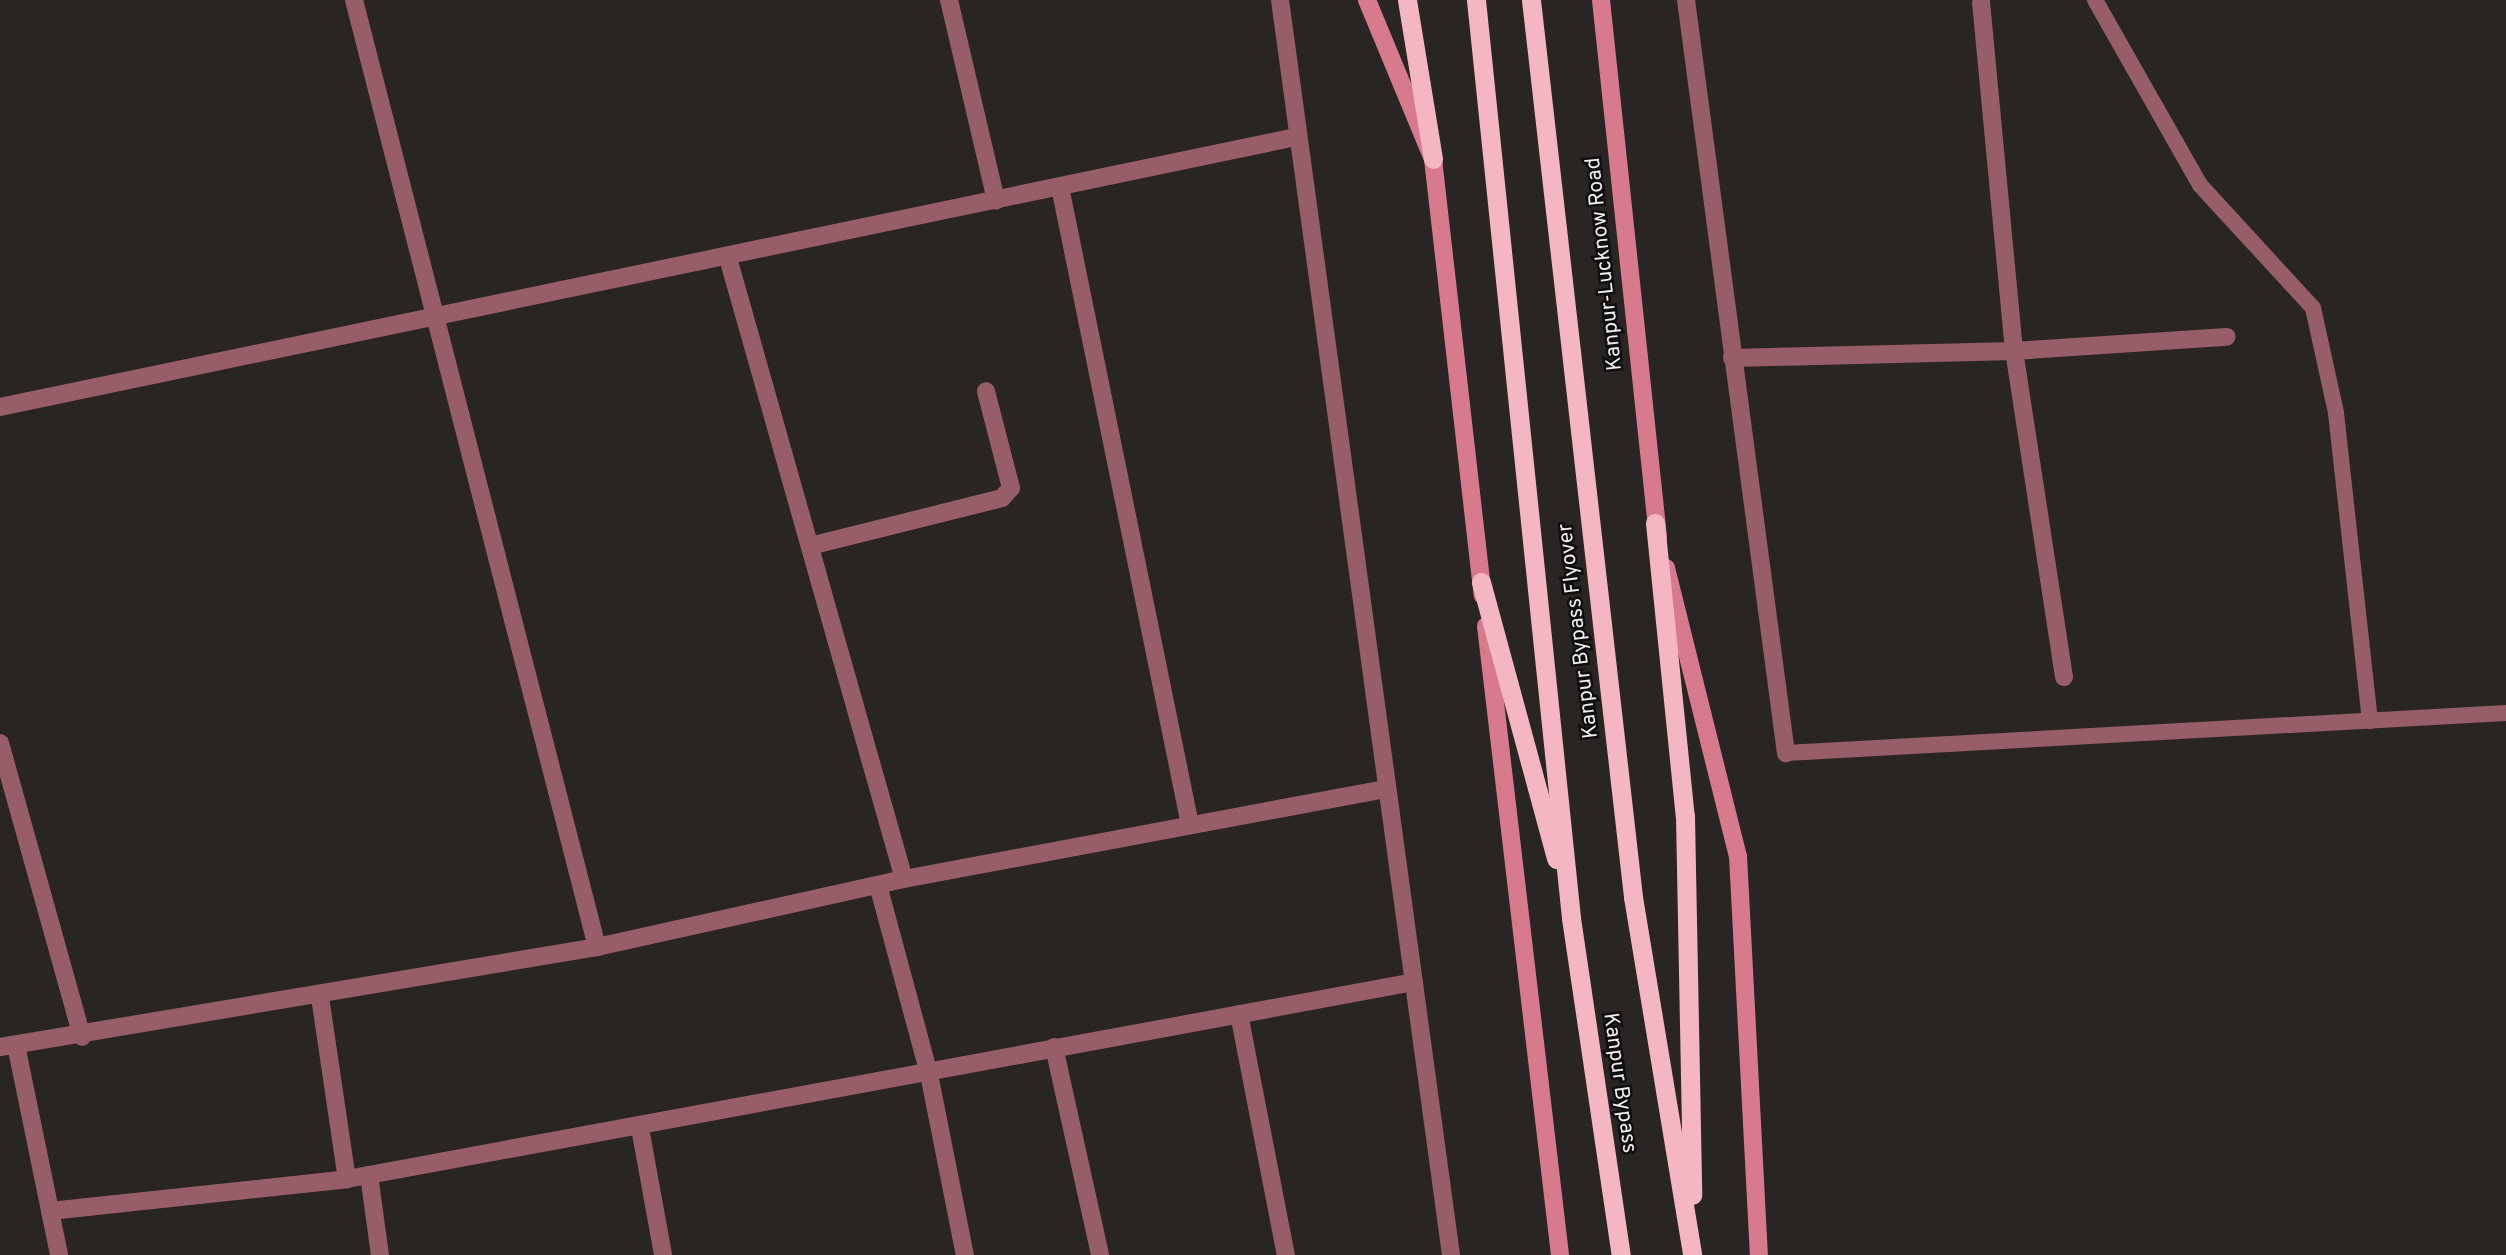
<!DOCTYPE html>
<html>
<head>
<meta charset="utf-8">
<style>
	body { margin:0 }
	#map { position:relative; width:2506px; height:1255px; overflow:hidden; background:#292523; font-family:Overpass,sans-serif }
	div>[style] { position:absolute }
	.service>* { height:16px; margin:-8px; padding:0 8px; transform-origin:8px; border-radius:8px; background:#975d69 }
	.minor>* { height:18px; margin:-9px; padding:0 9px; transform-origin:9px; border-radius:9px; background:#975d69 }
	.secondary>* { height:18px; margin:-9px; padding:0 9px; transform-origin:9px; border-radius:9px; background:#d77a8f }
	.trunk>* { height:19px; margin:-9.5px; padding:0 9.5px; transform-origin:9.5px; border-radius:9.5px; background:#f4b6c2 }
	span { translate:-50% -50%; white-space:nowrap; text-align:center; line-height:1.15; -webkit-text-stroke:5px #100e0e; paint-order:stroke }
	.street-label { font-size:21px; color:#f1eeed }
</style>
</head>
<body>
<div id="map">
	<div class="service">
		<div style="left:2095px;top:0;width:213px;rotate:60.4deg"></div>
		<div style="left:2200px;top:185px;width:167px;rotate:47.4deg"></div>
		<div style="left:2313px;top:308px;width:107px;rotate:77.6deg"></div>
		<div style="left:2336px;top:413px;width:310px;rotate:83.7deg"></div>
		<div style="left:1786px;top:753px;width:721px;rotate:-3.18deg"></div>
	</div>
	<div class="minor">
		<div style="left:354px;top:0;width:978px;rotate:75.61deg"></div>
		<div style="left:949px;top:0;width:206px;rotate:76.8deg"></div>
		<div style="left:1280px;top:0;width:1267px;rotate:82.24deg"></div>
		<div style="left:1686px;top:0;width:760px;rotate:82.44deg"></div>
		<div style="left:1060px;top:187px;width:651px;rotate:78.48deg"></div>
		<div style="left:728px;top:258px;width:645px;rotate:74.18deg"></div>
		<div style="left:1732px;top:358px;width:282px;rotate:-1.4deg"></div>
		<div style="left:2014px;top:351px;width:350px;rotate:-95.4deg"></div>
		<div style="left:0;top:407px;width:1324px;rotate:-11.77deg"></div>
		<div style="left:810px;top:546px;width:198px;rotate:-14deg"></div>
		<div style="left:1002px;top:498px;width:13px;rotate:-48deg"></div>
		<div style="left:1011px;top:488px;width:100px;rotate:-104.5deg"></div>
		<div style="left:2064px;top:677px;width:330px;rotate:-98.7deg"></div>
		<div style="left:2014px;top:351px;width:213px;rotate:-3.8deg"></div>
		<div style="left:0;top:743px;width:305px;rotate:74.4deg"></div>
		<div style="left:878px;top:885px;width:196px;rotate:74.9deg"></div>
		<div style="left:929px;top:1074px;width:185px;rotate:78.8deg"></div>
		<div style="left:320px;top:997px;width:184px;rotate:81.6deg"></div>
		<div style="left:347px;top:1179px;width:1085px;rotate:-10.46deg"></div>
		<div style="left:1239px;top:1014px;width:246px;rotate:79deg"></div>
		<div style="left:16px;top:1045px;width:214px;rotate:78.4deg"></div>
		<div style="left:0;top:1047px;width:605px;rotate:-9.51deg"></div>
		<div style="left:597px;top:947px;width:314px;rotate:-12.5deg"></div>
		<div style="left:904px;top:879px;width:489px;rotate:-10.6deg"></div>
		<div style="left:1054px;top:1047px;width:213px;rotate:77.5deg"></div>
		<div style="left:640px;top:1128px;width:129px;rotate:79.7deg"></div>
		<div style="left:369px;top:1175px;width:81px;rotate:82.2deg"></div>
		<div style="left:50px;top:1211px;width:299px;rotate:-6.1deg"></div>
	</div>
	<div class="secondary">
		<div style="left:1367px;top:0;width:172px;rotate:67.5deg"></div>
		<div style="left:1433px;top:159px;width:439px;rotate:83.5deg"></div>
		<div style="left:1601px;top:0;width:540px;rotate:83.94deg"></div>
		<div style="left:1666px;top:568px;width:297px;rotate:76deg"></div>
		<div style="left:1738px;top:856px;width:400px;rotate:87deg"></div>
		<div style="left:1486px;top:626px;width:633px;rotate:83.29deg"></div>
	</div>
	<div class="trunk">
		<div style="left:1407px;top:0;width:161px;rotate:80.7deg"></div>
		<div style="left:1476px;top:0;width:923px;rotate:84.09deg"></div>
		<div style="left:1571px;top:918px;width:341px;rotate:81.6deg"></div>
		<div style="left:1531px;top:0;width:903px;rotate:83.51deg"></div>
		<div style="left:1633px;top:897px;width:363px;rotate:80.6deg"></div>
		<div style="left:1655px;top:523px;width:295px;rotate:84.2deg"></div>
		<div style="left:1685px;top:816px;width:379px;rotate:88.9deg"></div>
		<div style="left:1481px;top:582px;width:287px;rotate:74.8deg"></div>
	</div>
	<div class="street-label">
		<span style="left:1605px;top:264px;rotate:-96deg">Kanpur-Lucknow Road</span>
		<span style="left:1579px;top:631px;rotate:-97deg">Kanpur Bypass Flyover</span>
		<span style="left:1619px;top:1083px;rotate:82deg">Kanpur Bypass</span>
	</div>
</div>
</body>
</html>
